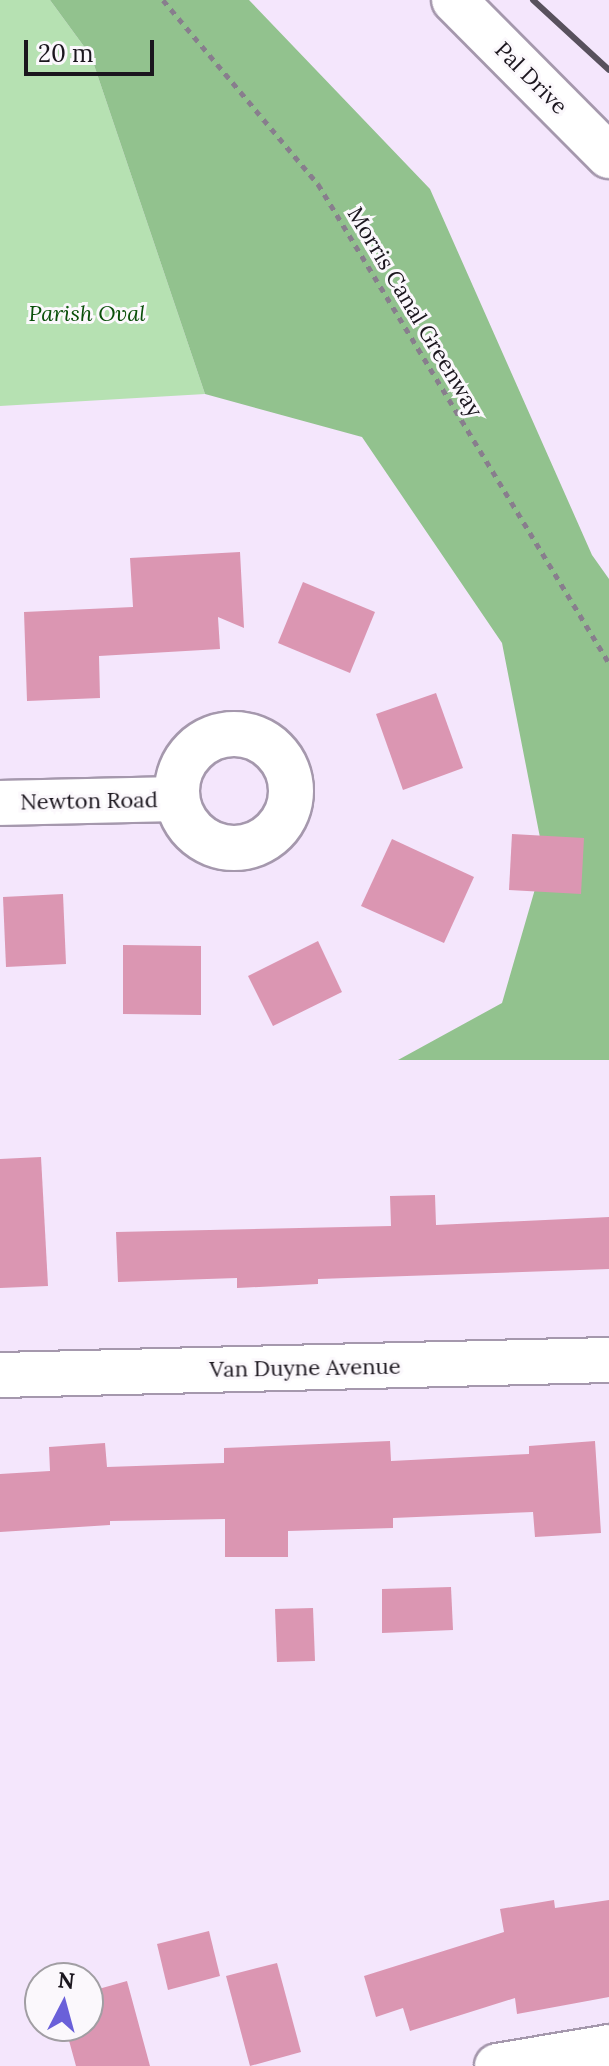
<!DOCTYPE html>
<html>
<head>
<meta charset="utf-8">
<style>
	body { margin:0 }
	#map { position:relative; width:609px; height:2066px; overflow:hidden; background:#f4e6fc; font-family:Lora,serif }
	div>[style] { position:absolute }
	.green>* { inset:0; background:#b6e1b2 }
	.forest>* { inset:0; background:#92c28e }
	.building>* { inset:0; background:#db96b2 }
	.path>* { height:5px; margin-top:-2.5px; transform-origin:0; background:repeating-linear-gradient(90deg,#887e8d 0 6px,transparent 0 12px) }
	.roads { filter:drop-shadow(2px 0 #a598ad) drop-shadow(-2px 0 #a598ad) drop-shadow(0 2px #a598ad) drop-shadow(0 -2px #a598ad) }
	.street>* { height:44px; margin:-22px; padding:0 22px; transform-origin:22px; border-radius:22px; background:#fff }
	.street>.ring { margin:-22px; padding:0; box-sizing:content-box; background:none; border:44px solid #fff; border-radius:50% }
	.rail>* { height:6px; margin:-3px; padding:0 3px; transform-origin:3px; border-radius:3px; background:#58515d }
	span { translate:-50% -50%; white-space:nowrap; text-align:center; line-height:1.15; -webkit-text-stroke:6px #fbf8fc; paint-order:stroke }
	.street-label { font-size:22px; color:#1b161e }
	.park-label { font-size:22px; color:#094f09; font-style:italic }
	.north { position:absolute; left:24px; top:1962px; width:80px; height:80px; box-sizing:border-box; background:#fbf8fc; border:2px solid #a19ea3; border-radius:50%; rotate:6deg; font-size:22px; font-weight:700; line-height:32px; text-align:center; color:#1b161e }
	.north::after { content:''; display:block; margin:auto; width:28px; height:36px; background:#6a60d9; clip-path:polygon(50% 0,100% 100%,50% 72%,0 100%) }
	.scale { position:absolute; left:24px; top:40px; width:130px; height:36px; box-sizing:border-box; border:4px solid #1b161e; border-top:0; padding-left:10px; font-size:24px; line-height:28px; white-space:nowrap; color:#1b161e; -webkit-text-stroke:6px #fbf8fc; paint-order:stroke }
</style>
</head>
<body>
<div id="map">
	<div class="green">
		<div style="clip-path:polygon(0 0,50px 0,91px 56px,205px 394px,0 406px)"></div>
	</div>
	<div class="forest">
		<div style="clip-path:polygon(50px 0,249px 0,430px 189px,592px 555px,609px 579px,609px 1060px,398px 1060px,502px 1003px,544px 858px,502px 643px,362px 437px,205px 394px,91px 56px)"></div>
	</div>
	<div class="building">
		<div style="clip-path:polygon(240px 552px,244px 628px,218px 617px,220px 649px,99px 656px,100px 698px,27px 701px,24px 612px,133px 607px,130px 558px)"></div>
		<div style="clip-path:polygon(303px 582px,375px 612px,350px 673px,278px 643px)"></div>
		<div style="clip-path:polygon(436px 693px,463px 768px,403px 790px,376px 714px)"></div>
		<div style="clip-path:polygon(512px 834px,584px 838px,581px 894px,509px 890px)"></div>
		<div style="clip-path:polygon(392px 839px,474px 877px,444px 943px,361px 906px)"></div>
		<div style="clip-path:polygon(63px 894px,66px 964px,6px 967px,3px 897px)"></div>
		<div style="clip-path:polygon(318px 941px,342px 992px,273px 1026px,248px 976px)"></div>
		<div style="clip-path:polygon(123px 945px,201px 946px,201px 1015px,123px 1014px)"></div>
		<div style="clip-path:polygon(41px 1157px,48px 1286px,0 1288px,0 1159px)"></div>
		<div style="clip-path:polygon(435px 1195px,436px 1225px,609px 1217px,609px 1269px,318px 1279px,318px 1284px,237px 1288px,237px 1278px,118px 1282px,116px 1232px,391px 1226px,390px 1196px)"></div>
		<div style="clip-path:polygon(390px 1441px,391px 1461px,529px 1454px,529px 1446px,595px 1441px,601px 1533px,535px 1537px,533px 1512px,393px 1518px,393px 1528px,288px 1531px,288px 1557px,225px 1557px,225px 1519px,110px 1521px,110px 1525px,0 1532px,0 1474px,50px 1471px,49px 1447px,105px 1443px,107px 1467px,224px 1463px,224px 1448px)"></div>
		<div style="clip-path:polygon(451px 1587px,453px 1630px,382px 1633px,382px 1589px)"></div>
		<div style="clip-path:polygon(313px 1608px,315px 1661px,277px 1662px,275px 1609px)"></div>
		<div style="clip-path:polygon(554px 1900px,555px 1908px,609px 1900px,609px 1997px,517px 2014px,515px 1998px,410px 2031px,403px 2008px,376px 2017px,364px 1976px,504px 1932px,500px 1909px)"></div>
		<div style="clip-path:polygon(209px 1931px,220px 1976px,168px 1990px,157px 1944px)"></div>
		<div style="clip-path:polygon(277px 1963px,301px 2052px,250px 2066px,226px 1976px)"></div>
		<div style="clip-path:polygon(127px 1981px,150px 2066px,76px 2066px,65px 2026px,88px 2026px,88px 1992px)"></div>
	</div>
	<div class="path">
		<div style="left:163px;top:0;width:241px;rotate:49.9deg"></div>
		<div style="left:318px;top:184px;width:560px;rotate:58.72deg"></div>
	</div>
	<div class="roads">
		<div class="street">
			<div style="left:454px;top:0;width:220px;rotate:45.2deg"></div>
			<div class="ring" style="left:177px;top:734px;width:70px;height:70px"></div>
			<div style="left:0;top:803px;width:177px;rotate:-1.3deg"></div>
			<div style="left:0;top:1375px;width:609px;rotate:-1.41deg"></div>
			<div style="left:497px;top:2066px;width:114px;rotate:-9.6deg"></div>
		</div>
	</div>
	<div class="rail">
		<div style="left:533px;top:0;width:103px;rotate:42.6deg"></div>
	</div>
	<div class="street-label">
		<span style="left:531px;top:78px;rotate:45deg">Pal Drive</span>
		<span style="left:415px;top:312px;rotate:59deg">Morris Canal Greenway</span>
		<span style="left:89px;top:801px;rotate:-1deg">Newton Road</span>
		<span style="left:305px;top:1368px;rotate:-1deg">Van Duyne Avenue</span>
	</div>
	<div class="park-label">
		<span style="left:87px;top:314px">Parish Oval</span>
	</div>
	<div class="north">N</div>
	<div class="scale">20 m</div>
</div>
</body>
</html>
